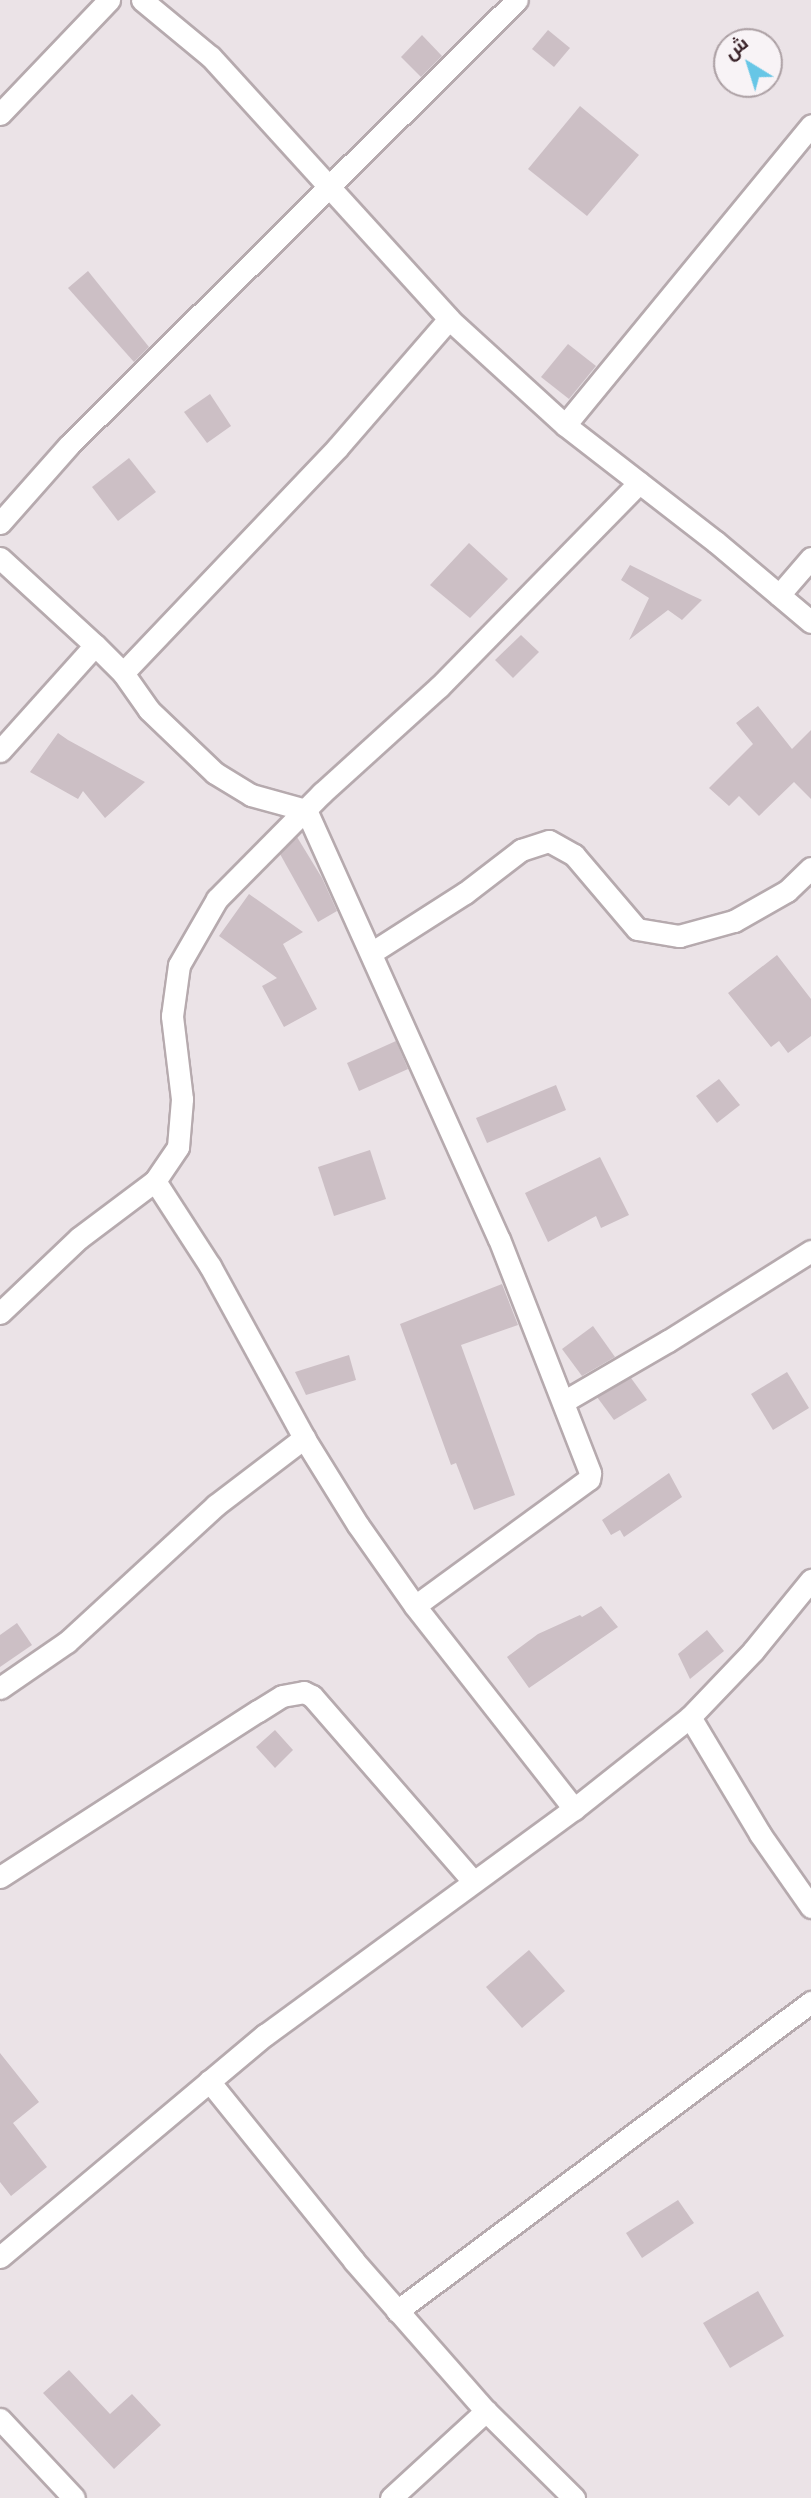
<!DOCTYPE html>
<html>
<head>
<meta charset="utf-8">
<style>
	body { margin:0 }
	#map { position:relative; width:811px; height:2498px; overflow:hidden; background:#ebe3e7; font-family:Montserrat,Cairo,sans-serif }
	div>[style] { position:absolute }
	.building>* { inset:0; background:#ccbfc5 }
	.roads { filter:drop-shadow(2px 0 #b6aaae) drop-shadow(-2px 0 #b6aaae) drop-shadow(0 2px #b6aaae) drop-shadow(0 -2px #b6aaae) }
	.street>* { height:21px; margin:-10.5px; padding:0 10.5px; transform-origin:10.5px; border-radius:10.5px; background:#fff }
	span { translate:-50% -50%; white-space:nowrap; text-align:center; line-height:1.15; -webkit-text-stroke:6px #f8f3f6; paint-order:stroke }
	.north { position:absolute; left:713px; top:28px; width:70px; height:70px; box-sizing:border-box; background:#f8f3f6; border:2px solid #aca0a4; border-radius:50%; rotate:322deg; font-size:19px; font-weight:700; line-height:28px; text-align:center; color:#3b242a }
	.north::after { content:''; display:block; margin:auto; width:24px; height:32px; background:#67c6e6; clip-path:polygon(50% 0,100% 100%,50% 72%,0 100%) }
</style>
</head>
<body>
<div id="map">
	<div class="building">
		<div style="clip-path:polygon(548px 30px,570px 48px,554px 67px,532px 49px)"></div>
		<div style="clip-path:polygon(422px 35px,442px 56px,421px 77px,401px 57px)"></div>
		<div style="clip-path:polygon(580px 106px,639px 155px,587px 216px,528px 169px)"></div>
		<div style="clip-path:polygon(88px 271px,149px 347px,134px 362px,68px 288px)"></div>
		<div style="clip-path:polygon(568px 344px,596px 366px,569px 399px,541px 377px)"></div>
		<div style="clip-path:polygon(210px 394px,231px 426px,207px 443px,184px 412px)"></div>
		<div style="clip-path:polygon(129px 458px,156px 492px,118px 521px,92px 487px)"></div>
		<div style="clip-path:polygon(469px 543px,508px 579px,470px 618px,430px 585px)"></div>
		<div style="clip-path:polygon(630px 565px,689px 594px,702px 600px,682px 620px,668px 610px,629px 640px,649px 598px,621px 580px)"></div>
		<div style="clip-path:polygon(521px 635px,539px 652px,513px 678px,495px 660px)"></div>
		<div style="clip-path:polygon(758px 706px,792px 749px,811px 730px,811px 799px,794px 782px,759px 816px,739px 796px,729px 806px,709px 788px,753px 744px,736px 723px)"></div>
		<div style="clip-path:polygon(58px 733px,68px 740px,145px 782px,105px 818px,83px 791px,78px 799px,30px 772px)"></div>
		<div style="clip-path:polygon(297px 837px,322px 878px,337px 911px,318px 922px,280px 854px)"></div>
		<div style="clip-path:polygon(249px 894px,303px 932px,283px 944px,317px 1009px,284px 1027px,262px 986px,277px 978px,219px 936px)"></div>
		<div style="clip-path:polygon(777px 955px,811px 999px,811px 1036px,788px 1053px,779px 1041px,771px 1047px,728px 993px)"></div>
		<div style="clip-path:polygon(396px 1041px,408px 1069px,359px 1091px,347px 1063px)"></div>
		<div style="clip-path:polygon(719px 1079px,740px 1105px,717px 1123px,696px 1096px)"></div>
		<div style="clip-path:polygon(556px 1085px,566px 1110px,487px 1143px,476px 1118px)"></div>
		<div style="clip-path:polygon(370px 1150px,386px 1199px,334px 1216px,318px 1167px)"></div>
		<div style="clip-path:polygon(600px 1157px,629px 1215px,601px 1228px,596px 1216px,548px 1242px,525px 1193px)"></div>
		<div style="clip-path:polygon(502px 1284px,518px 1325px,461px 1345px,515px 1495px,474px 1510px,456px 1463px,451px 1465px,400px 1324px)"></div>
		<div style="clip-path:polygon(593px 1326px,615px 1357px,582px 1376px,562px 1349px)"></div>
		<div style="clip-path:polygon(349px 1355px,356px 1380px,306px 1395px,295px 1372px)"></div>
		<div style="clip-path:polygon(787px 1372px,809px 1408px,773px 1430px,751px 1394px)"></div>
		<div style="clip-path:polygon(631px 1378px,647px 1400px,614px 1420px,597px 1397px)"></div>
		<div style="clip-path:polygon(669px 1473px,682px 1497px,624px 1537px,620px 1530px,611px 1535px,602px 1520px)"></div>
		<div style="clip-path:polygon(601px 1606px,618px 1627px,529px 1688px,507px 1657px,538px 1634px,580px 1615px,582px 1617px)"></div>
		<div style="clip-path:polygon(17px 1623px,32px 1645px,0 1667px,0 1635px)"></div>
		<div style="clip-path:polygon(707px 1630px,724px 1651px,690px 1679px,678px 1654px)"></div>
		<div style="clip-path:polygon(275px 1730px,293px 1750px,275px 1768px,256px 1747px)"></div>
		<div style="clip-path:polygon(529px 1950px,565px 1991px,522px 2028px,486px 1987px)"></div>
		<div style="clip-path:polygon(0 2053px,39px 2102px,13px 2123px,47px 2167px,11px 2196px,0 2182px)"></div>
		<div style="clip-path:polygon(678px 2200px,694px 2223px,642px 2258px,626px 2233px)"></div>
		<div style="clip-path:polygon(758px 2291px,784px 2336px,730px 2368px,703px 2323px)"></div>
		<div style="clip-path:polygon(69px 2370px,110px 2414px,132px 2394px,161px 2425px,114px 2469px,43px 2393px)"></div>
	</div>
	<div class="roads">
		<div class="street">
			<div style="left:142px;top:0;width:89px;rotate:39.6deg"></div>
			<div style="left:211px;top:57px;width:354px;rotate:47.7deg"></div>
			<div style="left:449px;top:319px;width:157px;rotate:42.4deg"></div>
			<div style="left:565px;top:425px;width:191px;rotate:37.8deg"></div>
			<div style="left:716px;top:542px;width:124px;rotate:40.1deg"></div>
			<div style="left:0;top:114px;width:158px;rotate:-46.3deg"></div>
			<div style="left:565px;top:425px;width:388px;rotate:-50.6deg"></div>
			<div style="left:0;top:523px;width:104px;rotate:-48.5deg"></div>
			<div style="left:69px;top:445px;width:631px;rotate:-44.81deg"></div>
			<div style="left:0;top:558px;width:129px;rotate:42.5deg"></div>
			<div style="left:95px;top:645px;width:40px;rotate:45deg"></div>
			<div style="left:123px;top:673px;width:45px;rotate:54.9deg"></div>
			<div style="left:149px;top:710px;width:91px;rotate:43.7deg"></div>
			<div style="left:215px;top:773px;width:42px;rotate:31.4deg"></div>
			<div style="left:251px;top:795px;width:57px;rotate:15.3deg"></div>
			<div style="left:306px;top:810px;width:470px;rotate:65.8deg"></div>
			<div style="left:499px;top:1239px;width:251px;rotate:68.7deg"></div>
			<div style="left:590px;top:1473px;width:6px;rotate:99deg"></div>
			<div style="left:589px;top:1479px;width:215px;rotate:143.9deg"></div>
			<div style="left:779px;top:595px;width:49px;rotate:-49.1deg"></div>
			<div style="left:123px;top:673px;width:312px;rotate:-46.4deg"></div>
			<div style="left:338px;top:447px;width:169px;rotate:-49.1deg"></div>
			<div style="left:0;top:751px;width:142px;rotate:-48.1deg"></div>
			<div style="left:371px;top:953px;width:112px;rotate:-32.6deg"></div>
			<div style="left:465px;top:893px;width:71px;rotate:-37.5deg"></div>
			<div style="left:521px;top:850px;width:29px;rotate:-18deg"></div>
			<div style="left:549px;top:841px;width:29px;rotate:29deg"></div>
			<div style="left:574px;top:855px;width:97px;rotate:49.6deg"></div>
			<div style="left:637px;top:929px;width:43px;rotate:9.5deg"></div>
			<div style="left:679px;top:936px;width:57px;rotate:-15.3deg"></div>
			<div style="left:734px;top:921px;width:61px;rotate:-29.5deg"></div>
			<div style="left:787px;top:891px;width:33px;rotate:-44deg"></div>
			<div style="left:155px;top:1181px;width:101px;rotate:57.1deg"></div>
			<div style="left:210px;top:1266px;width:196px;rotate:61.3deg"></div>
			<div style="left:304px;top:1438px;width:102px;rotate:58.2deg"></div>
			<div style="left:358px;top:1525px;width:99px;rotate:54.9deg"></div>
			<div style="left:415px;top:1606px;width:258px;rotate:51.9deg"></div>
			<div style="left:0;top:1313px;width:109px;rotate:-43.5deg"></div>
			<div style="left:79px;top:1238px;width:95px;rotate:-36.9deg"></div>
			<div style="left:155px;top:1181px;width:41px;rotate:-55.9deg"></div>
			<div style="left:178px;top:1147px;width:48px;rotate:-85.2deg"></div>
			<div style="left:182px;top:1099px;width:84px;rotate:-96.9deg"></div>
			<div style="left:172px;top:1016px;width:51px;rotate:-82.2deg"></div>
			<div style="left:179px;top:965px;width:76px;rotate:-60.1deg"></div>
			<div style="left:217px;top:899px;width:149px;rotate:-45.3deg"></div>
			<div style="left:322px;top:793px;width:158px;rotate:-42.2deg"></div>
			<div style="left:439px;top:687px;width:286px;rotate:-45.6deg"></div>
			<div style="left:563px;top:1402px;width:121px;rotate:-30.2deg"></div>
			<div style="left:668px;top:1341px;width:169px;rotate:-32.2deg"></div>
			<div style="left:0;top:1688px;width:81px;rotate:-34.5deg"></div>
			<div style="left:67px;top:1642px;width:202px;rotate:-42.6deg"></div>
			<div style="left:216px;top:1505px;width:111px;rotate:-37.3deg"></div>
			<div style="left:690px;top:1717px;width:136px;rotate:59.1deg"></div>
			<div style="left:760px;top:1834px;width:89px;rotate:55.1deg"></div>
			<div style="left:0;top:1877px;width:307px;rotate:-32.8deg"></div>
			<div style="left:258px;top:1711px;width:28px;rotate:-32deg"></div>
			<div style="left:282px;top:1696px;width:22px;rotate:-10deg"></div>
			<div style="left:304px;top:1692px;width:9px;rotate:27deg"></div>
			<div style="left:312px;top:1696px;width:245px;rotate:49deg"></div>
			<div style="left:209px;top:2081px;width:231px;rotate:51.1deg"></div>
			<div style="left:354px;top:2261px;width:200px;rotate:48.7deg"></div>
			<div style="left:486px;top:2411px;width:124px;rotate:44.7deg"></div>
			<div style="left:0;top:2257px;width:346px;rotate:-40deg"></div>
			<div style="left:265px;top:2035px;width:383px;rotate:-36.2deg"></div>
			<div style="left:574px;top:1809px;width:148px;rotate:-38.4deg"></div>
			<div style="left:690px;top:1717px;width:91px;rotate:-46.3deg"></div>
			<div style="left:753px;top:1651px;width:92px;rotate:-50.8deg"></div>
			<div style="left:397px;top:2311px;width:517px;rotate:-36.74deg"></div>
			<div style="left:0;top:2419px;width:108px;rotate:46.9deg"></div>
			<div style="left:391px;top:2498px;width:129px;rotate:-42.5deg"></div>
		</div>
	</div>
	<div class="north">ش</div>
</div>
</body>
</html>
